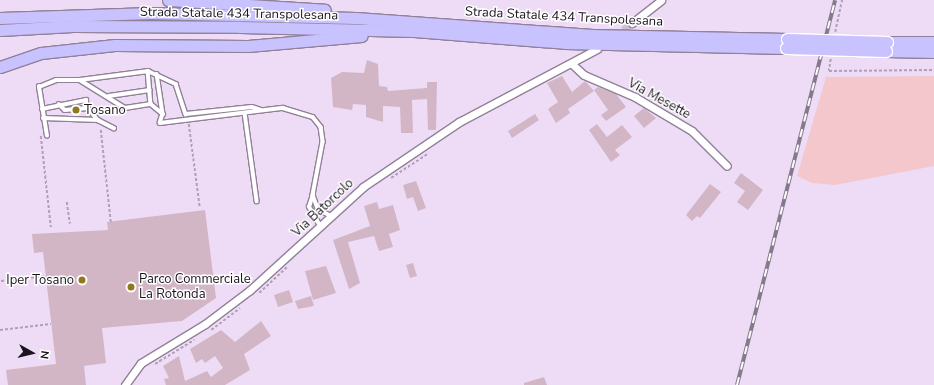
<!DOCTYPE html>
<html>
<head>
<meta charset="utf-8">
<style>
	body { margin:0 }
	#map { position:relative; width:934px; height:385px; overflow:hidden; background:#eedcf6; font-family:"Nunito Sans",sans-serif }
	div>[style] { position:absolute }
	.green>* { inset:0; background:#f4c7cc }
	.building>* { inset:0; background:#d3b6c6 }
	.minor-tunnel>* { height:7px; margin-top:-3.5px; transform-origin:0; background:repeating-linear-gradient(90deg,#cebed5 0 7px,transparent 0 10.5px) }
	.path>* { height:1.5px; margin-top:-0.75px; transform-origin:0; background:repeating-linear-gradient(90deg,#aea0b5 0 3px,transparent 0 5px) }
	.roads { filter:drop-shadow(1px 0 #918098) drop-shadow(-1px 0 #918098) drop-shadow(0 1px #918098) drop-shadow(0 -1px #918098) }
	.service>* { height:3.5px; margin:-1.75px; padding:0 1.75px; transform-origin:1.75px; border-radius:1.75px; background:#fff }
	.minor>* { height:7px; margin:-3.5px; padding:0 3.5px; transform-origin:3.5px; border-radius:3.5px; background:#fff }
	.trunk>* { height:11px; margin:-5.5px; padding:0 5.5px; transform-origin:5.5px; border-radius:5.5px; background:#c8c3fe }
	.rail>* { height:4px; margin-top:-2px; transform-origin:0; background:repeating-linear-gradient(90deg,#fff 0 8px,#85798b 0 16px); box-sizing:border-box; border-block:1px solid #85798b }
	.bridges { filter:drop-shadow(1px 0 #fff) drop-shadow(-1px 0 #fff) drop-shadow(0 1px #fff) drop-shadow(0 -1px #fff) }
	.trunk-bridge>* { height:11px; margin:-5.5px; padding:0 5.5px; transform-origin:5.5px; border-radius:5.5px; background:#c8c3fe }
	.dots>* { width:11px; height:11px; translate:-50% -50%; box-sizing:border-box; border:2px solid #fff; border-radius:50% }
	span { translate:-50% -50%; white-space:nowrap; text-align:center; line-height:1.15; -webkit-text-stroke:3px #fff; paint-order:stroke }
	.street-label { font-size:13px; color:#1a141d }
	.poi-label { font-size:13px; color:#1a141d }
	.left { translate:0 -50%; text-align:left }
	.right { translate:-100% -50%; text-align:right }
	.north { position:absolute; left:12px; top:333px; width:40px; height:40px; -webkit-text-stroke:3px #fff; paint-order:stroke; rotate:98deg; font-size:11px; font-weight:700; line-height:16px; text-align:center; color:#1a141d }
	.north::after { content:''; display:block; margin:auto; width:14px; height:18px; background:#1a141d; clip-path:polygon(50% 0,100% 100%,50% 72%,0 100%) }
</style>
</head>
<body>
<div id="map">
	<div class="green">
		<div style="clip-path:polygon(934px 76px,934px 166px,835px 185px,812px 183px,797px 176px,826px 77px)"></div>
	</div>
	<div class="building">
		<div style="clip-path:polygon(367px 60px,378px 64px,379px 86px,387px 87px,388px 91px,427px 88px,427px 82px,437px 82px,436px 130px,428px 130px,427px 99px,412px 100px,413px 133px,401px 133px,400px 107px,383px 106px,383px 122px,366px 117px,366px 105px,353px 104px,352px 110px,333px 107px,331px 78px,342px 72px,364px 73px)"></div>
		<div style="clip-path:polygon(562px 76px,572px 92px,585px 81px,594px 91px,568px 109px,570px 113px,556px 123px,548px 109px,558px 102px,547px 83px)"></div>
		<div style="clip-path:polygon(598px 87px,616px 94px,626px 107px,606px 121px,601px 115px,608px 110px,594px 90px)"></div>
		<div style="clip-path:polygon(644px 108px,656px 118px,644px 128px,634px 116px)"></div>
		<div style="clip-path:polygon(535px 114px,539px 120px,512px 138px,508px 131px)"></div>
		<div style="clip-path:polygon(597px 124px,607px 137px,622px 125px,632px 137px,615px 150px,620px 155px,611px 162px,589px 130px)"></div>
		<div style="clip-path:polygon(741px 173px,763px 190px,748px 210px,737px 202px,745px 191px,734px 183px)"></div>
		<div style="clip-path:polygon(416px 181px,426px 208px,418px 211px,413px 197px,407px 199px,403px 185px)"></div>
		<div style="clip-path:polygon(710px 184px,721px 192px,700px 218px,697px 216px,692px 221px,686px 215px)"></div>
		<div style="clip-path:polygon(377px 202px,379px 209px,393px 205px,400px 230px,389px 234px,393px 247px,379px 251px,374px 236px,348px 242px,360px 283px,349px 289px,333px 240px,370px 226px,364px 206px)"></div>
		<div style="clip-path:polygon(205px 210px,216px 298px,182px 321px,102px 328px,106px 363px,84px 366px,86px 385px,8px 385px,6px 370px,56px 364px,43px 252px,34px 253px,32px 234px,108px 230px,107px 222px)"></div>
		<div style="clip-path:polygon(413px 263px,417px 276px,410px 278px,406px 265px)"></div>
		<div style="clip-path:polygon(326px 266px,336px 293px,313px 300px,305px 271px)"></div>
		<div style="clip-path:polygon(289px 290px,293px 302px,278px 307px,274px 295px)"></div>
		<div style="clip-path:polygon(311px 296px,314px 306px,298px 309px,295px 301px)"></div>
		<div style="clip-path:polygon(261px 321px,271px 336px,244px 354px,250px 370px,225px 385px,166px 385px,164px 379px,169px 378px,163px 366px,179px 356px,185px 381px,207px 371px,211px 377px,223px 368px,215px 356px,205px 363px,202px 359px,196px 363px,190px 349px,221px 330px,235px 342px)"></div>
		<div style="clip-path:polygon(544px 377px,547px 385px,524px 385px,524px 383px)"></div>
	</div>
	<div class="minor-tunnel">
		<div style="left:615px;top:36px;width:21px;rotate:-37deg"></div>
	</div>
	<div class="path">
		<div style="left:835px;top:32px;width:33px;rotate:-78deg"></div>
		<div style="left:831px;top:59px;width:12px;rotate:99deg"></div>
		<div style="left:829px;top:71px;width:105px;rotate:-0.5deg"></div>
		<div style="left:189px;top:124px;width:84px;rotate:82.5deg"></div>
		<div style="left:101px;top:130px;width:93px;rotate:83.8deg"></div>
		<div style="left:41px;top:136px;width:92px;rotate:83.7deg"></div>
		<div style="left:391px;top:178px;width:45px;rotate:-33.3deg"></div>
		<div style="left:67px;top:202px;width:22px;rotate:82deg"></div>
		<div style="left:1px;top:281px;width:45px;rotate:-6.3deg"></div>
		<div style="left:259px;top:293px;width:40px;rotate:-43deg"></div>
		<div style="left:0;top:330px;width:51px;rotate:-6.7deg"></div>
		<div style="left:211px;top:330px;width:36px;rotate:-37deg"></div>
		<div style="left:155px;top:364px;width:46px;rotate:-31.6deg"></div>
	</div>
	<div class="roads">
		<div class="service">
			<div style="left:148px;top:71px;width:31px;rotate:25deg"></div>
			<div style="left:176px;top:84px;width:32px;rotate:72deg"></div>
			<div style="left:186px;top:114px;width:66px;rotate:-6.1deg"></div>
			<div style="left:252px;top:107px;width:9px;rotate:18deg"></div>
			<div style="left:157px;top:74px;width:40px;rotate:81.5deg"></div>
			<div style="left:80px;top:80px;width:69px;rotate:-7.5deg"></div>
			<div style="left:148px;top:71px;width:33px;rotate:85deg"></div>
			<div style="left:109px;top:96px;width:41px;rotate:-8.3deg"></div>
			<div style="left:59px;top:104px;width:8px;rotate:45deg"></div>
			<div style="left:65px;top:110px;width:23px;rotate:-5deg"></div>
			<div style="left:88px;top:108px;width:16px;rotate:50deg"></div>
			<div style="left:42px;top:109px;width:45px;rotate:-11.6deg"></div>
			<div style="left:86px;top:100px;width:8px;rotate:76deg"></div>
			<div style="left:245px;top:113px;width:89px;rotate:82.2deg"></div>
			<div style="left:43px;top:118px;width:55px;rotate:2.1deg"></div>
			<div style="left:98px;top:120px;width:18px;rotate:27deg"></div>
			<div style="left:47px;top:136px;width:50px;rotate:-99.3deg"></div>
			<div style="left:39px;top:87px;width:18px;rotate:-22deg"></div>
			<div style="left:56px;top:80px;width:24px"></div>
			<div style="left:80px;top:80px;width:53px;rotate:31.9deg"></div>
			<div style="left:125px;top:108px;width:26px;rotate:-9deg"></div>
			<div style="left:151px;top:104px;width:16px;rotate:40deg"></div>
			<div style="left:163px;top:114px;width:9px;rotate:108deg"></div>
			<div style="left:160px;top:123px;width:124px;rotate:-7deg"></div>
			<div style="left:283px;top:108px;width:31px;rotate:17deg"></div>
			<div style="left:313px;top:117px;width:13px;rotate:51deg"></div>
			<div style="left:321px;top:127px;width:15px;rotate:82deg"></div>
			<div style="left:323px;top:142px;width:54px;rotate:100.7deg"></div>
			<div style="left:320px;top:226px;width:22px;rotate:-120deg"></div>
			<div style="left:309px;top:207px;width:13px;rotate:-72deg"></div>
			<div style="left:313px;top:195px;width:15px;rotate:70deg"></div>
			<div style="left:318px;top:209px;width:15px;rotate:28deg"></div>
		</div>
		<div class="minor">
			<div style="left:632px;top:23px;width:37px;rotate:-38deg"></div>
			<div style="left:572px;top:64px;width:16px;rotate:43deg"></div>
			<div style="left:584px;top:75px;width:56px;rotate:23.3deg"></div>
			<div style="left:635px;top:97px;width:66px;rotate:30.8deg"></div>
			<div style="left:692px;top:131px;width:49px;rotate:45deg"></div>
			<div style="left:125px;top:385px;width:27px;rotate:-54deg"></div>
			<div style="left:141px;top:363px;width:75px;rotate:-31.4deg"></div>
			<div style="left:205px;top:324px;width:56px;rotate:-37.1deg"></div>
			<div style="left:250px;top:290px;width:153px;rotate:-42.3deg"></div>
			<div style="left:363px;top:187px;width:116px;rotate:-34.1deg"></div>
			<div style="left:459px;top:122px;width:156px;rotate:-27.9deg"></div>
		</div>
		<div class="trunk">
			<div style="left:168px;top:0;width:157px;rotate:3.6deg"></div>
			<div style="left:0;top:18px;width:151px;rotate:-1.9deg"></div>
			<div style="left:151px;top:13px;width:205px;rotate:1.4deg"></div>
			<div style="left:356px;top:18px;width:237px;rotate:4.1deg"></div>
			<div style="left:592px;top:35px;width:195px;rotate:1.2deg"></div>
			<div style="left:0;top:30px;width:73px;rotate:-3.1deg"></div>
			<div style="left:73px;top:26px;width:167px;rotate:0.3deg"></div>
			<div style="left:240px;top:27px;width:174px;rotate:1.3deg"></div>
			<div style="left:414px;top:31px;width:151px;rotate:4.5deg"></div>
			<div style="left:565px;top:43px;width:221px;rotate:1.3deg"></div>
			<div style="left:887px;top:42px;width:47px"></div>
			<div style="left:886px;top:51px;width:48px;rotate:1.2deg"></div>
			<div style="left:0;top:67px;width:43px;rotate:-18.9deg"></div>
			<div style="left:41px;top:53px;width:74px;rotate:-6.2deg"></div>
			<div style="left:115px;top:45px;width:133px;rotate:0.4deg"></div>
			<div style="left:248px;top:46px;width:114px;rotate:-5deg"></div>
		</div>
	</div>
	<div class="rail">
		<div style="left:737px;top:385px;width:397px;rotate:-75.7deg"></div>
	</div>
	<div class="bridges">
		<div class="trunk-bridge">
			<div style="left:787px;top:39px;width:100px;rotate:1.7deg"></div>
			<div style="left:786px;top:48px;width:100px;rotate:1.7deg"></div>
		</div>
	</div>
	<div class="dots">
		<div style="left:76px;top:110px;background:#91781e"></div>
		<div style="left:82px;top:280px;background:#91781e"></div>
		<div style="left:131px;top:287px;background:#91781e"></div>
	</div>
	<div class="street-label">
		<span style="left:239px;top:14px;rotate:1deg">Strada Statale 434 Transpolesana</span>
		<span style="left:564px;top:17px;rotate:3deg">Strada Statale 434 Transpolesana</span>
		<span style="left:659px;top:99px;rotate:29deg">Via Mesette</span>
		<span style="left:323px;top:208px;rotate:-43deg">Via Batorcolo</span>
	</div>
	<div class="poi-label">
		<span class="left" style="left:84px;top:110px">Tosano</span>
		<span class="right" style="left:74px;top:280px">Iper Tosano</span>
		<span class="left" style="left:139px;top:287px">Parco Commerciale<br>La Rotonda</span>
	</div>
	<div class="north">N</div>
</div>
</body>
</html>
